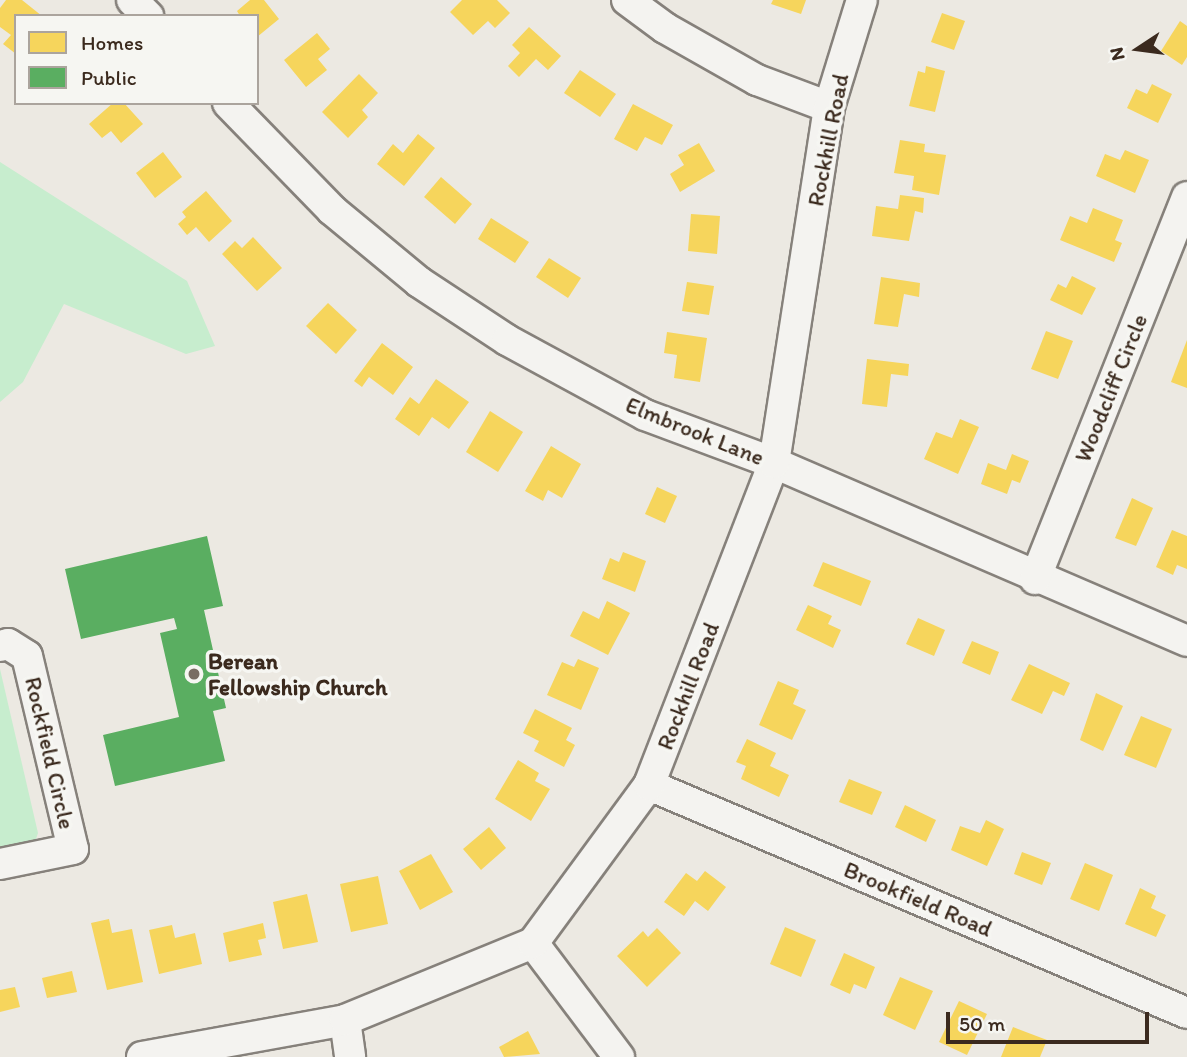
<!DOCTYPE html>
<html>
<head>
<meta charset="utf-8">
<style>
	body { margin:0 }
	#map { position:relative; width:1187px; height:1057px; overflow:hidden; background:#ece9e2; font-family:Itim,sans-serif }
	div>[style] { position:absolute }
	.green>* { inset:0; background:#c7edce }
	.homes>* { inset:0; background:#f6d55c }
	.public>* { inset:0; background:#5aae61 }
	.roads { filter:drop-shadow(2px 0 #86817b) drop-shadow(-2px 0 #86817b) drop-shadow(0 2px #86817b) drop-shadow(0 -2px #86817b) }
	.minor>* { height:30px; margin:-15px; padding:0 15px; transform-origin:15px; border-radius:15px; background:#f4f3f0 }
	.dots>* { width:19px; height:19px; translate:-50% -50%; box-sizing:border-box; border:4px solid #f6f6f2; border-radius:50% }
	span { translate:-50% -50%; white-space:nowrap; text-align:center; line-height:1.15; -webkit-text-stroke:7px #f6f6f2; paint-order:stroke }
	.street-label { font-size:23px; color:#3b2a1e }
	.poi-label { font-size:23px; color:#3b2a1e; font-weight:700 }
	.left { translate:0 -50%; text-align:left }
	.legend { position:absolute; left:14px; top:14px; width:245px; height:91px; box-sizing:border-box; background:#f6f6f2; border:2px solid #aba49d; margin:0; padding:9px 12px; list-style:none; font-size:21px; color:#3b2a1e }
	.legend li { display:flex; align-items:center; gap:14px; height:35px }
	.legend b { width:35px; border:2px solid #aba49d }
	.north { position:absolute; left:1103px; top:14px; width:70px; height:70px; -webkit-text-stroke:5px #f6f6f2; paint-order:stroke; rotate:257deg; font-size:19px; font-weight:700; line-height:28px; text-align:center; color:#3b2a1e }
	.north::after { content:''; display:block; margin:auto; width:24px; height:32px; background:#3b2a1e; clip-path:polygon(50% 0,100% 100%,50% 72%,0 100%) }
	.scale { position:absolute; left:946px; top:1012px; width:203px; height:32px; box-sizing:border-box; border:4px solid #3b2a1e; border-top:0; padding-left:9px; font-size:21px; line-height:24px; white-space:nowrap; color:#3b2a1e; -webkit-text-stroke:5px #f6f6f2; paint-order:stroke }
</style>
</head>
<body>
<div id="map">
	<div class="green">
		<div style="clip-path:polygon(0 162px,187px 281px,215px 346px,186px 354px,64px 304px,23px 382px,0 402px)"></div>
		<div style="clip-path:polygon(0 669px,38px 833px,35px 842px,0 852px)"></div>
	</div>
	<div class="homes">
		<div style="clip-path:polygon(6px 0,22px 0,42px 16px,16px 16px,16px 54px,3px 44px,11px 35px,0 27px,0 8px)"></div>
		<div style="clip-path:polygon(250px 0,264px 0,279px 19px,257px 37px,257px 16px,240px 16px,237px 11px)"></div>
		<div style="clip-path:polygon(462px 0,497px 0,510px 13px,495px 28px,488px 21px,473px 35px,450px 12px)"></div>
		<div style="clip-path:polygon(773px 0,806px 0,801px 14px,771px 4px)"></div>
		<div style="clip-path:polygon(942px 13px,965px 21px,954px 50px,931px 42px)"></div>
		<div style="clip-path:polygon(1180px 21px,1187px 26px,1187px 57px,1182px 65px,1161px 51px)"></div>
		<div style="clip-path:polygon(529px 27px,561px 56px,548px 70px,536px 59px,519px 77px,508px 66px,520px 53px,512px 45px)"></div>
		<div style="clip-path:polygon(317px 33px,330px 49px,318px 59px,327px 70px,306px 87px,284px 60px)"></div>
		<div style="clip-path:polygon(926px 66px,945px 71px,935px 112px,909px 106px,918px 71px,925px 73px)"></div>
		<div style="clip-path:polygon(580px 70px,616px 94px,600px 117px,564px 93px)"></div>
		<div style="clip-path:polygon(359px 74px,378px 93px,362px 110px,368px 117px,348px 138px,322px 112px)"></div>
		<div style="clip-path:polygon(1152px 84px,1172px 94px,1158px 123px,1127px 108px,1136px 89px,1147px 94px)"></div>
		<div style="clip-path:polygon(113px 103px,124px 103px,143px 124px,121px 143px,111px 131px,102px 138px,89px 124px)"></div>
		<div style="clip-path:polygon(633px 104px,673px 125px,662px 145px,645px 137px,637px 151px,614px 139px)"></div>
		<div style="clip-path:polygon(418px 134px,435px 148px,404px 186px,377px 164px,393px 144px,403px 153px)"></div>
		<div style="clip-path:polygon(900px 140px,925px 144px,924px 152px,946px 155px,939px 195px,912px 190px,914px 176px,894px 173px)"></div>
		<div style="clip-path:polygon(699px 143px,715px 171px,680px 192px,670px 174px,684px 165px,678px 155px)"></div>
		<div style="clip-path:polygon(1125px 150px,1149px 160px,1135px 193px,1096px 176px,1105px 154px,1120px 160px)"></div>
		<div style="clip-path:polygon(163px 152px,182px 177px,155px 198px,136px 173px)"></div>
		<div style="clip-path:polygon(441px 177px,472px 204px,455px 224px,424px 197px)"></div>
		<div style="clip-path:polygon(206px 191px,232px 221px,209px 242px,196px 227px,187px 235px,178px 224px,186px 217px,182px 212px)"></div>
		<div style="clip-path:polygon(900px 195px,924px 198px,923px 213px,915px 211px,909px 241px,872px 236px,876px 206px,898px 209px)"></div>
		<div style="clip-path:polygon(1093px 208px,1123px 220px,1115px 240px,1122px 243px,1114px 262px,1060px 240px,1070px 216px,1087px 223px)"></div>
		<div style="clip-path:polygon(691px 214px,720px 216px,717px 254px,688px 251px)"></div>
		<div style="clip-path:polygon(491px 218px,529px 242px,515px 263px,478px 239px)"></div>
		<div style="clip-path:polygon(253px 237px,282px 268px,257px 291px,222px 254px,235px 241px,242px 248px)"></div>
		<div style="clip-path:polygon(549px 258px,581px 278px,568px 298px,536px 277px)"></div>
		<div style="clip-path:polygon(1072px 276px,1096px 288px,1082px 315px,1050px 300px,1058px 284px,1066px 288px)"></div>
		<div style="clip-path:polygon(881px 277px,920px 283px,919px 297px,904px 294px,898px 327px,874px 324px)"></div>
		<div style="clip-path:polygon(687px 282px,714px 286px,709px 315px,682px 311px)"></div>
		<div style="clip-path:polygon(328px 303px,357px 330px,336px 354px,306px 326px)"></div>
		<div style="clip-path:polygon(1046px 331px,1073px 341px,1058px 379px,1031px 369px)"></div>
		<div style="clip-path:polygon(667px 332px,707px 338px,700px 382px,674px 378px,677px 355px,664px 353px)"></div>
		<div style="clip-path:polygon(1187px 340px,1187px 388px,1171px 382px)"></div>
		<div style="clip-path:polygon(382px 343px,413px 367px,393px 395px,369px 377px,362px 387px,354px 381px)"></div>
		<div style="clip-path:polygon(867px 359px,909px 364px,908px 376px,891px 374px,887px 407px,862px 404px)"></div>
		<div style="clip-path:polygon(436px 379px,469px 402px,449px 429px,432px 417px,419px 436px,395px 419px,410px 397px,419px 404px)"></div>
		<div style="clip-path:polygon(490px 411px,523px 432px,498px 472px,466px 452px)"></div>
		<div style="clip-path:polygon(960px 419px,979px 427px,958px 474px,924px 459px,936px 432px,952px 438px)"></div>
		<div style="clip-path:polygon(551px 446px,581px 464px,562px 498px,548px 490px,543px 501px,525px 491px)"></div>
		<div style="clip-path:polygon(1012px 454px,1029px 461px,1020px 483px,1012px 480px,1007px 494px,981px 484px,988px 463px,1006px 470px)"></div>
		<div style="clip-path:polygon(657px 487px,677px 496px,665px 523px,645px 514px)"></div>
		<div style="clip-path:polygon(1132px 498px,1153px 508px,1136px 546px,1115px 538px)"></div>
		<div style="clip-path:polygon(1172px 530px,1187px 536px,1187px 569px,1177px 565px,1173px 575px,1156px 567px)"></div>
		<div style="clip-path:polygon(623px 552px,646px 561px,635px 592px,602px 579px,610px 558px,619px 562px)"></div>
		<div style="clip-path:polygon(823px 562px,871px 581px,861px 606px,813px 586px)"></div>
		<div style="clip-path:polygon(607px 601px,630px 613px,608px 655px,570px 636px,583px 611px,599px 619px)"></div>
		<div style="clip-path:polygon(808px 605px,832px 616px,828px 624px,841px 630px,833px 648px,796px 630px)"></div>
		<div style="clip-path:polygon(918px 618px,945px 630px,934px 656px,906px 644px)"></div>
		<div style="clip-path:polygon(972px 641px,999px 652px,990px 675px,962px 663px)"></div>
		<div style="clip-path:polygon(578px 659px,599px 668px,581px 710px,547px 695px,562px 662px,574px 667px)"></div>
		<div style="clip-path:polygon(1029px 664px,1070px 683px,1064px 696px,1053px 691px,1042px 714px,1011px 700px)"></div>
		<div style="clip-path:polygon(778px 681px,799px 690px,793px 704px,806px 710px,792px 740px,759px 725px)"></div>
		<div style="clip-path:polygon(1096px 693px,1123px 706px,1103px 751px,1080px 740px)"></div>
		<div style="clip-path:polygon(535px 709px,572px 728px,566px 740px,575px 745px,564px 767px,534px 751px,539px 741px,523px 733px)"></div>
		<div style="clip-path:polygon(1141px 716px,1172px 729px,1156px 768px,1124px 755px)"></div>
		<div style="clip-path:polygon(747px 739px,776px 753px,770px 766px,789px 775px,779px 797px,741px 779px,746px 766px,736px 762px)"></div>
		<div style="clip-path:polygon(518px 760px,539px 773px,535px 781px,550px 789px,531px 821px,495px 799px)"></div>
		<div style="clip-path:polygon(849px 779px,882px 792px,872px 815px,839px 802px)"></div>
		<div style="clip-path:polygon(905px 805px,936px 820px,926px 842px,895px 827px)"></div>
		<div style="clip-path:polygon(986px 820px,1004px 829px,987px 866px,951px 850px,960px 826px,980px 833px)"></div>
		<div style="clip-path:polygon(489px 827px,506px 848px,481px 870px,463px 849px)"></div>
		<div style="clip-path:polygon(1022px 852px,1051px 863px,1042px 885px,1014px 874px)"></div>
		<div style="clip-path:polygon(431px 854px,453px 892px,420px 910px,399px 871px)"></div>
		<div style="clip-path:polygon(1085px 863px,1113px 875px,1099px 911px,1070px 899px)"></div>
		<div style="clip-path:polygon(705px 871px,726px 887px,708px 911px,695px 901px,684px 916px,664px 902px,686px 873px,697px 881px)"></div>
		<div style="clip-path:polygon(378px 876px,388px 924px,351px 932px,340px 884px)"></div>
		<div style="clip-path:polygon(1140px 888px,1156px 896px,1151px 908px,1166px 915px,1156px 937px,1125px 924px)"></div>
		<div style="clip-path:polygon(307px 894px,318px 942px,283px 949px,273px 902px)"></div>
		<div style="clip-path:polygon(109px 919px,112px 933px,132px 929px,143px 982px,107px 990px,91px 923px)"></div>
		<div style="clip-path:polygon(263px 923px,266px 938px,258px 940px,262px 955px,229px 962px,223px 933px)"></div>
		<div style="clip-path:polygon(172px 925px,175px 938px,195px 933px,202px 964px,159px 974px,149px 930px)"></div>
		<div style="clip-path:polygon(785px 927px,816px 940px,801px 977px,770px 964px)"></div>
		<div style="clip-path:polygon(657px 928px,681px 953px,647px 987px,617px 956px,643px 931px,648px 937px)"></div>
		<div style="clip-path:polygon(844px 953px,875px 967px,866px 989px,854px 984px,850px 994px,830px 985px)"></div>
		<div style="clip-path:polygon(72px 971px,77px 992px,47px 998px,42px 978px)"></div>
		<div style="clip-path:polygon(900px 977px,933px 991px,915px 1030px,883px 1015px)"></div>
		<div style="clip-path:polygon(15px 987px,20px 1007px,0 1012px,0 990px)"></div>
		<div style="clip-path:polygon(959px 1001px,987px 1014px,967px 1055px,939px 1042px)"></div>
		<div style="clip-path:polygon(1013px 1027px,1047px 1040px,1040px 1057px,1001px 1057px)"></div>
		<div style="clip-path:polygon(528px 1031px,540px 1054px,504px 1057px,499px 1047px)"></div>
	</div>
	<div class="public">
		<div style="clip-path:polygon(207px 536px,223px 606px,204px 610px,226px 708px,213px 711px,225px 761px,115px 786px,103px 735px,179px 717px,160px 633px,177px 629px,174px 618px,81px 639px,65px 569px)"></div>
	</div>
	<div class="roads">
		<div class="minor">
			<div style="left:132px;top:0;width:23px;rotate:45deg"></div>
			<div style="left:627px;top:0;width:47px;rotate:36.4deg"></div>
			<div style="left:665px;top:28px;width:106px;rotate:29.5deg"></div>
			<div style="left:757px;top:80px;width:77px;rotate:20.6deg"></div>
			<div style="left:228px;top:103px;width:149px;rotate:45.8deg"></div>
			<div style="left:332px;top:210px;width:113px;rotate:39.6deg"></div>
			<div style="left:419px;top:282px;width:105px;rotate:33.4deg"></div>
			<div style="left:507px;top:340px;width:157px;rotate:28.5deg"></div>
			<div style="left:645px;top:415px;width:138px;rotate:20.4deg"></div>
			<div style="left:774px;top:463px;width:450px;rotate:23.3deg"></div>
			<div style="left:1035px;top:579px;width:411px;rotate:-68.3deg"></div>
			<div style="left:0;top:646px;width:8px;rotate:-14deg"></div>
			<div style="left:8px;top:644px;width:22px;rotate:32deg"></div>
			<div style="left:27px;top:656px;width:198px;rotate:76.6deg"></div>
			<div style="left:73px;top:849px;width:75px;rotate:168.4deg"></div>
			<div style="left:649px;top:785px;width:584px;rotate:22.97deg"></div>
			<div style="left:533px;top:943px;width:143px;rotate:53deg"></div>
			<div style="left:345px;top:1020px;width:37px;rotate:82deg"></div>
			<div style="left:142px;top:1057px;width:206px;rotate:-10.3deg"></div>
			<div style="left:345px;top:1020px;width:203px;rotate:-22.3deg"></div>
			<div style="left:533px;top:943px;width:196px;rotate:-53.7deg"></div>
			<div style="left:649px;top:785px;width:345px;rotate:-68.8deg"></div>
			<div style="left:774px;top:463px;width:360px;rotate:-81.2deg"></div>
			<div style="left:829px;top:107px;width:112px;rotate:-72.9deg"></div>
		</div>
	</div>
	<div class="dots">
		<div style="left:194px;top:674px;background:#796d63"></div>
	</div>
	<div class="street-label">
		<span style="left:828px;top:140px;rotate:-79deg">Rockhill Road</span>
		<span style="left:1111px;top:388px;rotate:-68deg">Woodcliff Circle</span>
		<span style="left:695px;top:431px;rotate:22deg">Elmbrook Lane</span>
		<span style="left:688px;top:686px;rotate:-69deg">Rockhill Road</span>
		<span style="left:50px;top:753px;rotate:77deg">Rockfield Circle</span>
		<span style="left:918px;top:899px;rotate:23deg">Brookfield Road</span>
	</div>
	<div class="poi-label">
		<span class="left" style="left:208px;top:674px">Berean<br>Fellowship Church</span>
	</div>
	<ul class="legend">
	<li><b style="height:19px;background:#f6d55c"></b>Homes</li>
	<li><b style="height:19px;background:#5aae61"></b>Public</li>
	</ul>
	<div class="north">N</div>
	<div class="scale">50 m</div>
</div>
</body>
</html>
